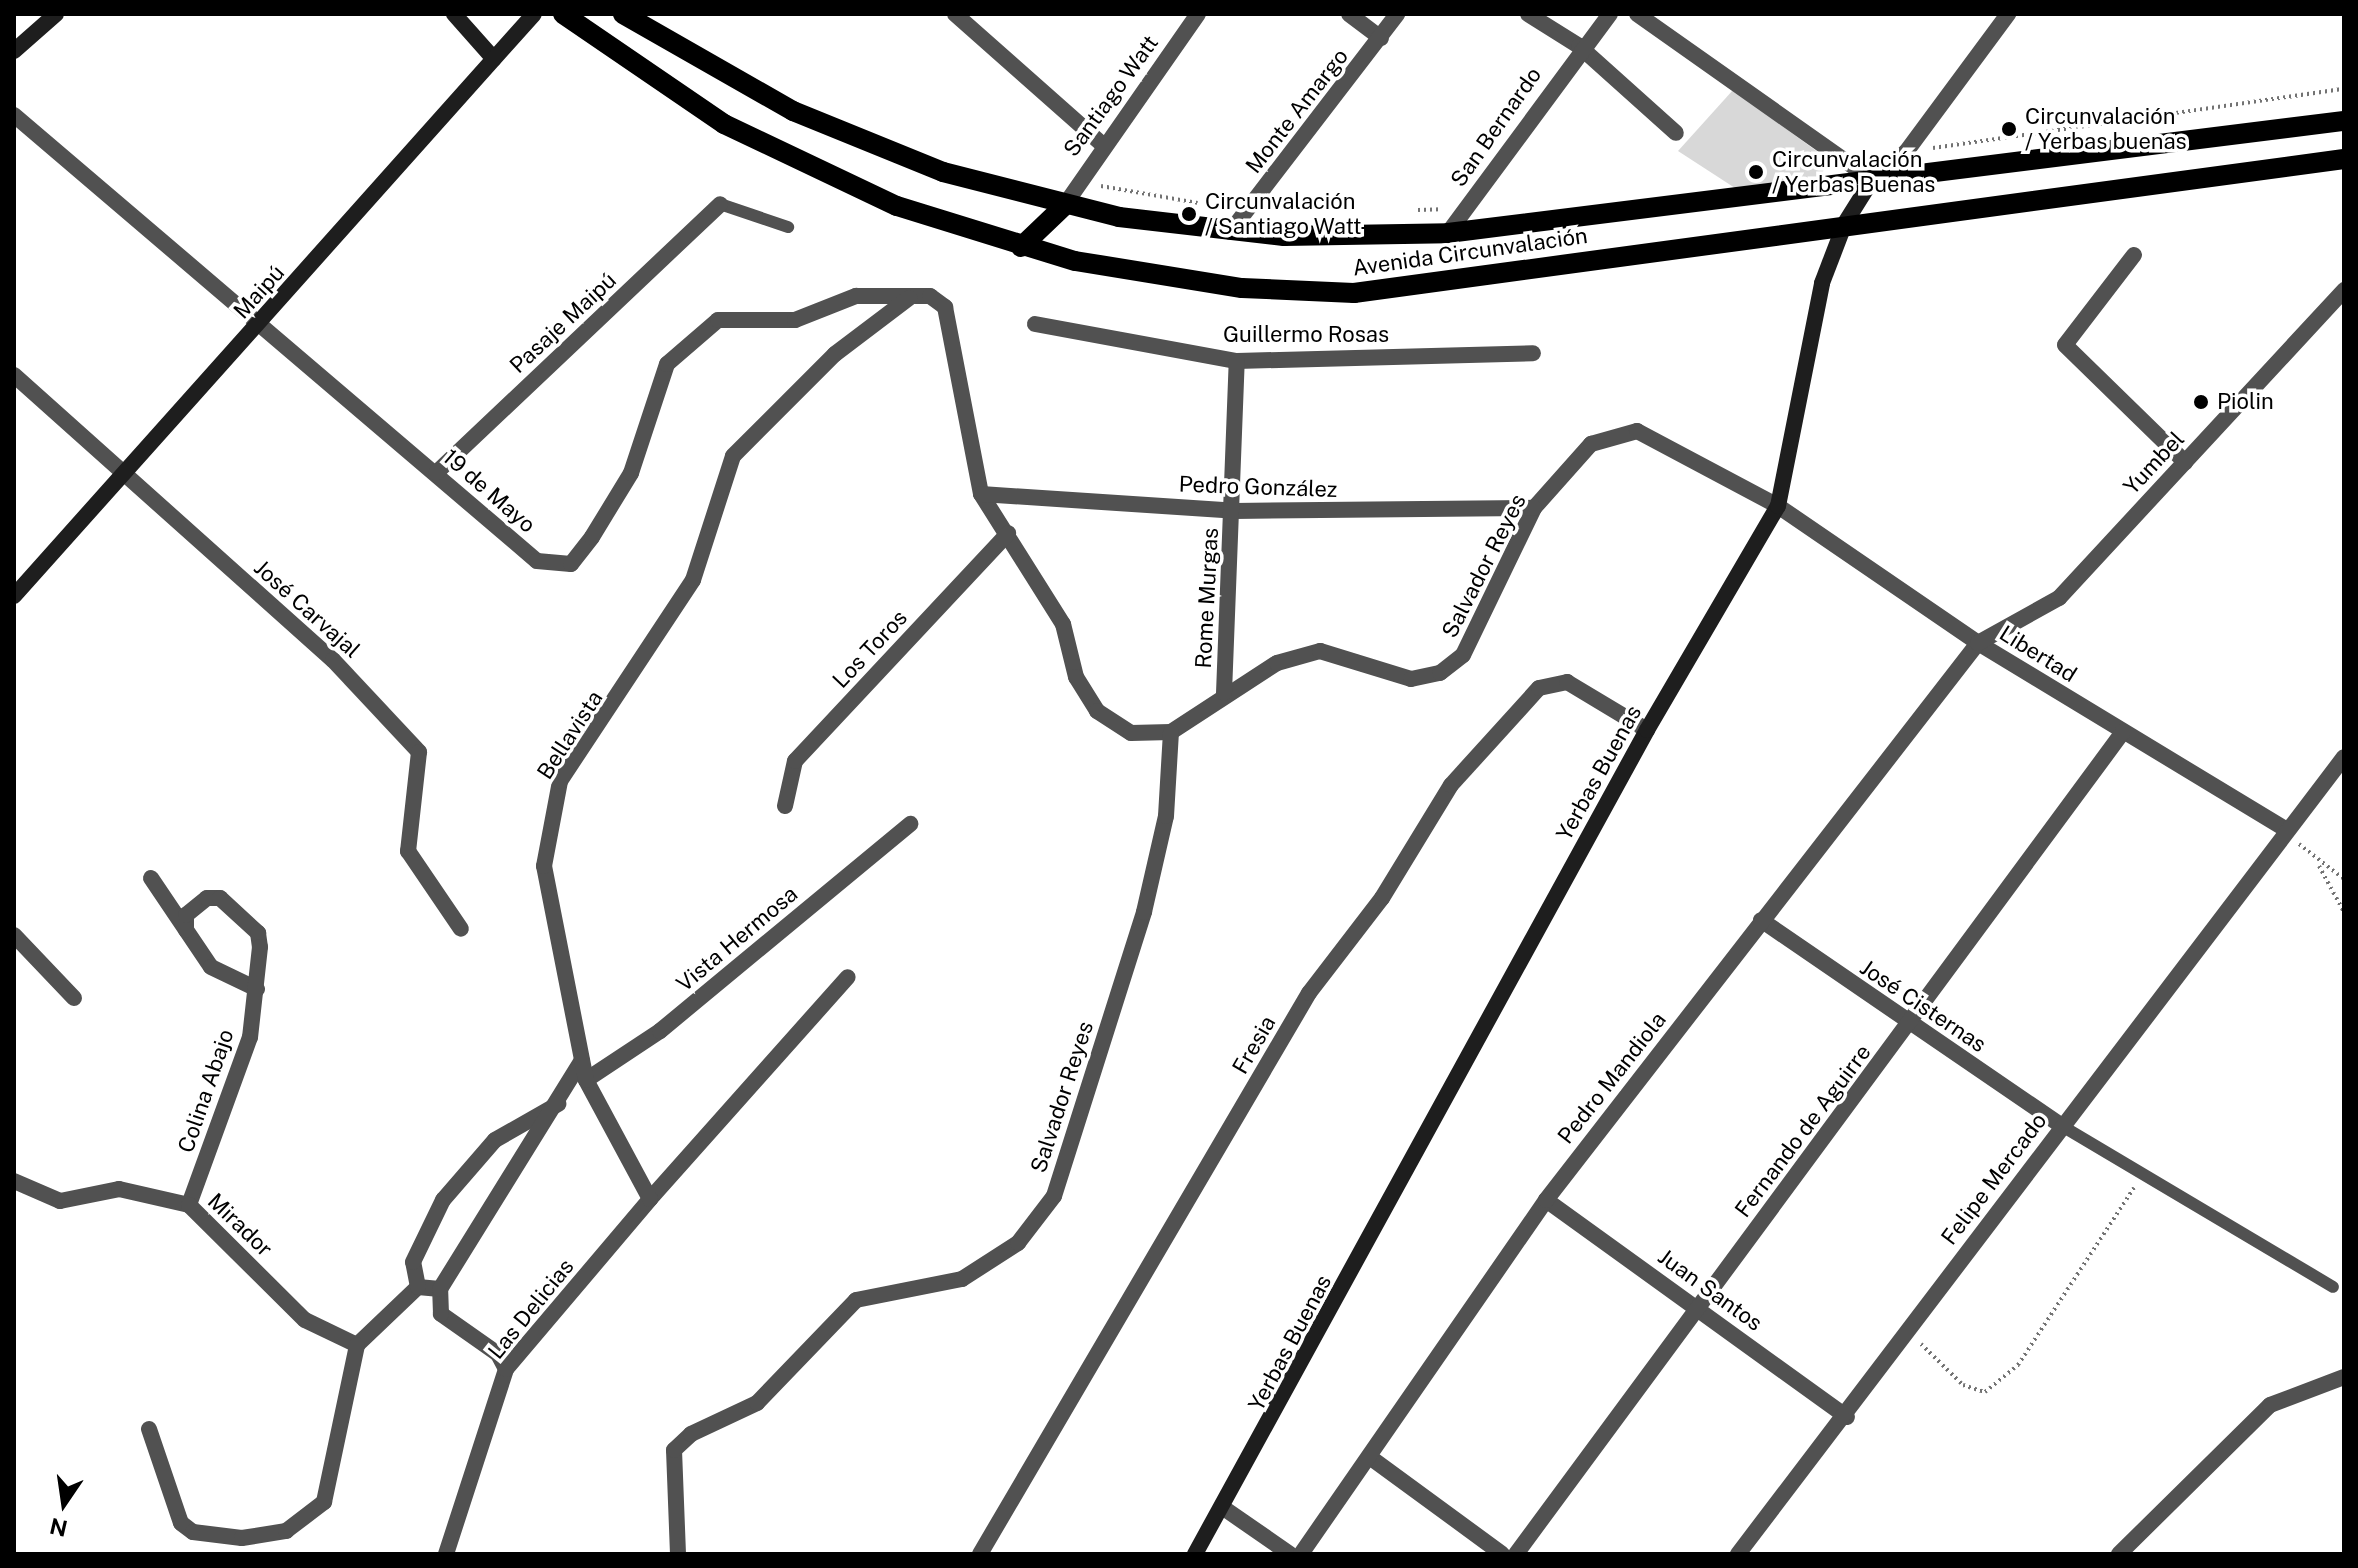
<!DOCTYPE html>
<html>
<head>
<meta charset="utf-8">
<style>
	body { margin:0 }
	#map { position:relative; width:2358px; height:1568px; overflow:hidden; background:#fff; font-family:"Public Sans",sans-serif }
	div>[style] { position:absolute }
	.green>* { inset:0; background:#d8d8d8 }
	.path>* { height:4px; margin-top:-2px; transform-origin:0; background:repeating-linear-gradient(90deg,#737373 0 2px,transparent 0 6px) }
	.lane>* { height:12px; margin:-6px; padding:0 6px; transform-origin:6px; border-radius:6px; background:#515151 }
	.street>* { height:16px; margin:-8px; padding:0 8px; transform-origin:8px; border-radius:8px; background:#515151 }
	.secondary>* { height:16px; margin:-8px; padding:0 8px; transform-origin:8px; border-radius:8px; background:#1e1e1e }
	.primary>* { height:20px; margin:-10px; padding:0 10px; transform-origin:10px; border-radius:10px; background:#000 }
	.dots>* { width:22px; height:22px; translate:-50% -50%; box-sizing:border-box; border:4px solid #fff; border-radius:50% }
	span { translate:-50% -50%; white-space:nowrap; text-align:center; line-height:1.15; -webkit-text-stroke:7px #fff; paint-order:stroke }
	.street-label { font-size:22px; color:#000 }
	.poi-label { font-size:22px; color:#000 }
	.left { translate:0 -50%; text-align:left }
	.frame { position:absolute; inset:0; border:16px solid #000; pointer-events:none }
	.north { position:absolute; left:24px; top:1464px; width:80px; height:80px; -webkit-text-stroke:6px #fff; paint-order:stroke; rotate:193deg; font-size:22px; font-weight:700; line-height:32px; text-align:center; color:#000 }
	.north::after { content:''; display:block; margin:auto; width:28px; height:36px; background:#000; clip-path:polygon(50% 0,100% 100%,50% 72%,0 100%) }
</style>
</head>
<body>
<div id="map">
	<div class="green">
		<div style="clip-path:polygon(1733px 90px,1826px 158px,1822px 177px,1735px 188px,1678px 151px)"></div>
	</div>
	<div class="path">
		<div style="left:1933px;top:148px;width:415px;rotate:-8.2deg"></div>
		<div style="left:1101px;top:186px;width:98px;rotate:9.9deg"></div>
		<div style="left:1418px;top:210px;width:23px;rotate:-2deg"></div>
		<div style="left:2299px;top:844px;width:57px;rotate:37.9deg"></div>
		<div style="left:2319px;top:866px;width:52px;rotate:61.5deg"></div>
		<div style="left:1921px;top:1344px;width:59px;rotate:44.3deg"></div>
		<div style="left:1963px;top:1385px;width:23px;rotate:18deg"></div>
		<div style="left:1985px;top:1392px;width:43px;rotate:-39.3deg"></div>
		<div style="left:2018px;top:1365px;width:212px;rotate:-56.8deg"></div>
	</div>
	<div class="lane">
		<div style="left:720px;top:204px;width:72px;rotate:18.7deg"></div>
		<div style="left:2062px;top:1126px;width:315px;rotate:30.7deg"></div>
	</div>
	<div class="street">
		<div style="left:955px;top:14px;width:198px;rotate:41.5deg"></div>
		<div style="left:1349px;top:14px;width:40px;rotate:37deg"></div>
		<div style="left:1528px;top:14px;width:60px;rotate:32.1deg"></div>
		<div style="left:1579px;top:46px;width:130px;rotate:41.9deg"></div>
		<div style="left:1637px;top:14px;width:288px;rotate:35.2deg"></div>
		<div style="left:1872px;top:180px;width:44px;rotate:-39.5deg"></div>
		<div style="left:1906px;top:152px;width:172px;rotate:-53.5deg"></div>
		<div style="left:14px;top:115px;width:687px;rotate:40.46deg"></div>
		<div style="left:537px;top:561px;width:34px;rotate:5deg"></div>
		<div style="left:571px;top:564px;width:34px;rotate:-52deg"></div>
		<div style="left:592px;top:537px;width:75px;rotate:-58.6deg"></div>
		<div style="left:631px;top:473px;width:115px;rotate:-71.7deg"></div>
		<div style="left:667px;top:364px;width:67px;rotate:-40.8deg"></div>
		<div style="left:718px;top:320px;width:77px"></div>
		<div style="left:795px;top:320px;width:66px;rotate:-21.5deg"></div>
		<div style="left:856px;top:296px;width:74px"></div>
		<div style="left:930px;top:296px;width:19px;rotate:36deg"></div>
		<div style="left:945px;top:307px;width:190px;rotate:79.1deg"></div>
		<div style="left:981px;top:494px;width:154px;rotate:57.8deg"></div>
		<div style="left:1063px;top:624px;width:55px;rotate:76.2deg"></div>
		<div style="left:1076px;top:677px;width:40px;rotate:58deg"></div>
		<div style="left:1097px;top:711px;width:40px;rotate:32.9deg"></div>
		<div style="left:1131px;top:733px;width:40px;rotate:-1.4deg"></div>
		<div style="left:1171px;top:732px;width:126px;rotate:-33.1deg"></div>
		<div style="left:1277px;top:663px;width:45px;rotate:-15.6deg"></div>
		<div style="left:1320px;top:651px;width:95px;rotate:17.1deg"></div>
		<div style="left:1411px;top:679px;width:30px;rotate:-12deg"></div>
		<div style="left:1440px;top:673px;width:29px;rotate:-38deg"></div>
		<div style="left:1463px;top:655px;width:163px;rotate:-64.2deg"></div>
		<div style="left:1534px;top:508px;width:86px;rotate:-48.3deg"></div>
		<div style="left:1591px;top:444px;width:48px;rotate:-15.8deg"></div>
		<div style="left:1637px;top:431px;width:160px;rotate:28deg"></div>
		<div style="left:1778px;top:506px;width:242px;rotate:34.4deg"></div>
		<div style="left:1978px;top:643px;width:357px;rotate:31.2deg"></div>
		<div style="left:1064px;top:206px;width:234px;rotate:-55.1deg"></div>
		<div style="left:1230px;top:232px;width:275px;rotate:-52.5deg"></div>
		<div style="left:1448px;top:233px;width:272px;rotate:-53.5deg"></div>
		<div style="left:2134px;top:255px;width:113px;rotate:127.5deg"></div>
		<div style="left:2065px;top:345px;width:168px;rotate:44.3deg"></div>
		<div style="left:1035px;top:324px;width:205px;rotate:10.4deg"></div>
		<div style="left:1237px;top:361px;width:296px;rotate:-1.5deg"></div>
		<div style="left:14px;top:375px;width:428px;rotate:41.8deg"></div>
		<div style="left:333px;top:660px;width:126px;rotate:46.9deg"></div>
		<div style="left:419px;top:752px;width:100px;rotate:96.3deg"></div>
		<div style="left:408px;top:851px;width:94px;rotate:55.8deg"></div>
		<div style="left:436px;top:473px;width:391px;rotate:-43.4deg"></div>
		<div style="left:981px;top:494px;width:254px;rotate:3.8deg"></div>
		<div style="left:1234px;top:511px;width:300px;rotate:-0.6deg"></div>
		<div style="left:1224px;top:693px;width:332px;rotate:-87.8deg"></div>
		<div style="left:785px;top:806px;width:46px;rotate:-77.5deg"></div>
		<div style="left:795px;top:761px;width:312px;rotate:-46.9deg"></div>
		<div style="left:151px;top:878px;width:107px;rotate:56deg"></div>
		<div style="left:211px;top:967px;width:51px;rotate:25.6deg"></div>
		<div style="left:1761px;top:920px;width:365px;rotate:34.4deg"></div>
		<div style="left:186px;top:930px;width:15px;rotate:-90deg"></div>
		<div style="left:186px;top:915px;width:27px;rotate:-39deg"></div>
		<div style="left:207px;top:898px;width:13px"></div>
		<div style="left:220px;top:898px;width:52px;rotate:42.6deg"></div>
		<div style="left:258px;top:933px;width:14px;rotate:82deg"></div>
		<div style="left:260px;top:947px;width:91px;rotate:96.3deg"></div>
		<div style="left:250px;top:1037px;width:179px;rotate:110deg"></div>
		<div style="left:14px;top:935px;width:87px;rotate:46.4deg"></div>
		<div style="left:586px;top:1080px;width:89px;rotate:-33.5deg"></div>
		<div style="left:660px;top:1031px;width:325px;rotate:-39.6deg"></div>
		<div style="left:14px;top:1181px;width:50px;rotate:23.5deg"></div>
		<div style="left:60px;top:1201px;width:60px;rotate:-11.5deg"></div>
		<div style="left:119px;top:1189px;width:72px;rotate:12.9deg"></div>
		<div style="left:189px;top:1205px;width:163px;rotate:44.8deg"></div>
		<div style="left:305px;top:1320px;width:58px;rotate:25.7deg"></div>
		<div style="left:357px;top:1345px;width:84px;rotate:-43.6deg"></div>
		<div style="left:418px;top:1287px;width:22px;rotate:5deg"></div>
		<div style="left:650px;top:1199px;width:297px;rotate:-48.3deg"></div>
		<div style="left:1546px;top:1200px;width:371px;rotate:35.8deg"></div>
		<div style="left:418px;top:1287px;width:25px;rotate:-101deg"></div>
		<div style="left:413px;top:1262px;width:69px;rotate:-64.2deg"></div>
		<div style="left:443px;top:1200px;width:79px;rotate:-49.1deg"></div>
		<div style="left:495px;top:1140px;width:73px;rotate:-29.7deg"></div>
		<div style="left:506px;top:1369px;width:17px;rotate:-118deg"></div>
		<div style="left:498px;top:1354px;width:70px;rotate:-144.9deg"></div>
		<div style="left:441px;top:1314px;width:25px;rotate:-92deg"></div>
		<div style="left:440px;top:1289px;width:269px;rotate:-58.2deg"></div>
		<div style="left:149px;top:1429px;width:99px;rotate:71.2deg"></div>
		<div style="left:181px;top:1523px;width:15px;rotate:37deg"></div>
		<div style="left:193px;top:1532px;width:49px;rotate:7deg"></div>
		<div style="left:242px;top:1538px;width:45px;rotate:-9deg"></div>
		<div style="left:286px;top:1531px;width:48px;rotate:-37.3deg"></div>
		<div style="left:324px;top:1502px;width:160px;rotate:-78.1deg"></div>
		<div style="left:1371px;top:1458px;width:162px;rotate:36.2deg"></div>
		<div style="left:1225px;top:1509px;width:79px;rotate:34.7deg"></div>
		<div style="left:446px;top:1554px;width:194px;rotate:-72deg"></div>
		<div style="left:506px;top:1369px;width:223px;rotate:-49.7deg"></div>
		<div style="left:650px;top:1199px;width:135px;rotate:-118.3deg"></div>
		<div style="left:586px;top:1080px;width:218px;rotate:-101.1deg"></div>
		<div style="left:544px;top:866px;width:86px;rotate:-79.3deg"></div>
		<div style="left:560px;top:781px;width:241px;rotate:-56.5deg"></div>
		<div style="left:693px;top:580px;width:130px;rotate:-72.1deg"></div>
		<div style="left:733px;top:456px;width:144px;rotate:-45deg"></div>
		<div style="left:835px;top:354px;width:93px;rotate:-37.1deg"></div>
		<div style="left:678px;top:1554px;width:104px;rotate:-92.2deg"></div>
		<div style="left:674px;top:1450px;width:23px;rotate:-43deg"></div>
		<div style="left:691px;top:1434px;width:73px;rotate:-25.2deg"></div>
		<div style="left:757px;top:1403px;width:143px;rotate:-46.1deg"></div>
		<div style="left:856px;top:1300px;width:108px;rotate:-11.2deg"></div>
		<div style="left:962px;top:1279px;width:67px;rotate:-32.7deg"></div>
		<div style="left:1018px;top:1243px;width:59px;rotate:-52.5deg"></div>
		<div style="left:1054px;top:1196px;width:298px;rotate:-72.4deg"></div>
		<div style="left:1144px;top:912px;width:98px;rotate:-77.1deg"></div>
		<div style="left:1166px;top:816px;width:84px;rotate:-86.6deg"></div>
		<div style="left:980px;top:1554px;width:650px;rotate:-59.61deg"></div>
		<div style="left:1309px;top:993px;width:120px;rotate:-52.5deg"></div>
		<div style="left:1382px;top:898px;width:132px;rotate:-58.6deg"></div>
		<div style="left:1451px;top:785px;width:131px;rotate:-47.8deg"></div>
		<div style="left:1539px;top:688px;width:29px;rotate:-12deg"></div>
		<div style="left:1567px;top:682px;width:93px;rotate:31deg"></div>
		<div style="left:1301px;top:1554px;width:431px;rotate:-55.3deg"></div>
		<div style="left:1546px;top:1200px;width:705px;rotate:-52.2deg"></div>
		<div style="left:1978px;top:643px;width:93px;rotate:-29.1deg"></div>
		<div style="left:2059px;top:598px;width:420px;rotate:-47.2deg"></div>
		<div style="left:1516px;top:1554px;width:1022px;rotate:-53.56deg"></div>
		<div style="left:1738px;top:1554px;width:1001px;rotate:-52.75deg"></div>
		<div style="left:2119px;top:1554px;width:212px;rotate:-44.6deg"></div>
		<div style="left:2270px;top:1405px;width:79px;rotate:-20.7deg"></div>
	</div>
	<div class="secondary">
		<div style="left:454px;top:14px;width:60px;rotate:48.4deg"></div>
		<div style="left:14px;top:51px;width:56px;rotate:-41.4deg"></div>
		<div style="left:14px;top:596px;width:780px;rotate:-48.22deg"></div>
		<div style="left:1195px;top:1554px;width:940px;rotate:-61.25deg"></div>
		<div style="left:1647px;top:730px;width:259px;rotate:-59.7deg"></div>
		<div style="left:1778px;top:506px;width:227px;rotate:-78.8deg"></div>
		<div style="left:1822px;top:283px;width:64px;rotate:-69deg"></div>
		<div style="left:1845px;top:223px;width:51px;rotate:-57.9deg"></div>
	</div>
	<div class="primary">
		<div style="left:563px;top:14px;width:195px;rotate:34.3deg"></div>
		<div style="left:724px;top:124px;width:191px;rotate:25.4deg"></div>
		<div style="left:897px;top:206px;width:186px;rotate:17.2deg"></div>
		<div style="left:1075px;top:261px;width:169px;rotate:9.2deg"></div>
		<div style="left:1242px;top:288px;width:112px;rotate:2.6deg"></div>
		<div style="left:1354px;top:293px;width:999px;rotate:-7.71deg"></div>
		<div style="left:623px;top:14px;width:196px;rotate:29.7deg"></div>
		<div style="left:793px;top:111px;width:162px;rotate:22.1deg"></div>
		<div style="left:943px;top:172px;width:182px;rotate:14.3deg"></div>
		<div style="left:1119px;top:217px;width:166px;rotate:6.6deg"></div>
		<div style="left:1284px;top:236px;width:164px;rotate:-1deg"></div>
		<div style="left:1448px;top:233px;width:903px;rotate:-7.13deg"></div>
		<div style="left:1021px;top:247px;width:59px;rotate:-43.6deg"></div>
	</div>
	<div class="dots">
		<div style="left:2009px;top:129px;background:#000"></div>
		<div style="left:1756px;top:172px;background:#000"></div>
		<div style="left:1189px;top:214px;background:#000"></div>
		<div style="left:2201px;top:402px;background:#000"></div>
	</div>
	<div class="street-label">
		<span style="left:1111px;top:96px;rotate:-54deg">Santiago Watt</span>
		<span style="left:1297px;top:111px;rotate:-52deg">Monte Amargo</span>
		<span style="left:1496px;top:127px;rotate:-55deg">San Bernardo</span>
		<span style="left:1470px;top:252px;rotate:-8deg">Avenida Circunvalación</span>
		<span style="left:259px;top:292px;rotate:-48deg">Maipú</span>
		<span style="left:563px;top:323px;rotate:-43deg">Pasaje Maipú</span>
		<span style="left:1306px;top:335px">Guillermo Rosas</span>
		<span style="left:2154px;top:463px;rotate:-47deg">Yumbel</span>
		<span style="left:1258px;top:487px;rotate:2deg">Pedro González</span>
		<span style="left:489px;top:491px;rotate:41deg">19 de Mayo</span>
		<span style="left:1484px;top:566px;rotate:-63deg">Salvador Reyes</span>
		<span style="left:1207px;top:598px;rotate:-87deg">Rome Murgas</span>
		<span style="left:307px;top:609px;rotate:42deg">José Carvajal</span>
		<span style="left:870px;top:649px;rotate:-47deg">Los Toros</span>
		<span style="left:2038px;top:654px;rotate:32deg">Libertad</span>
		<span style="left:570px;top:735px;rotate:-57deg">Bellavista</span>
		<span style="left:1599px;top:773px;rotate:-61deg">Yerbas Buenas</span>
		<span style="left:737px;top:939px;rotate:-40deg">Vista Hermosa</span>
		<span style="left:1923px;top:1006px;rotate:34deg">José Cisternas</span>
		<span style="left:1254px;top:1045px;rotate:-60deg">Fresia</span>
		<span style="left:1612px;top:1078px;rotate:-52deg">Pedro Mandiola</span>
		<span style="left:206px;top:1091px;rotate:-71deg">Colina Abajo</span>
		<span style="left:1062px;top:1097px;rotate:-72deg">Salvador Reyes</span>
		<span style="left:1803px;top:1131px;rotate:-53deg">Fernando de Aguirre</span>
		<span style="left:1994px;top:1179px;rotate:-53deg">Felipe Mercado</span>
		<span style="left:240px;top:1225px;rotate:44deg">Mirador</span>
		<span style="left:1710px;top:1290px;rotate:36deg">Juan Santos</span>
		<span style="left:531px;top:1309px;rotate:-51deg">Las Delicias</span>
		<span style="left:1290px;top:1343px;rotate:-62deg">Yerbas Buenas</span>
	</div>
	<div class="poi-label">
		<span class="left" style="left:2025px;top:129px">Circunvalación<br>/ Yerbas buenas</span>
		<span class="left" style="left:1772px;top:172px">Circunvalación<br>/ Yerbas Buenas</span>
		<span class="left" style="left:1205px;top:214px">Circunvalación<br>/ Santiago Watt</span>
		<span class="left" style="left:2217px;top:402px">Piolin</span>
	</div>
	<div class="frame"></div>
	<div class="north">N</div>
</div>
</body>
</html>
